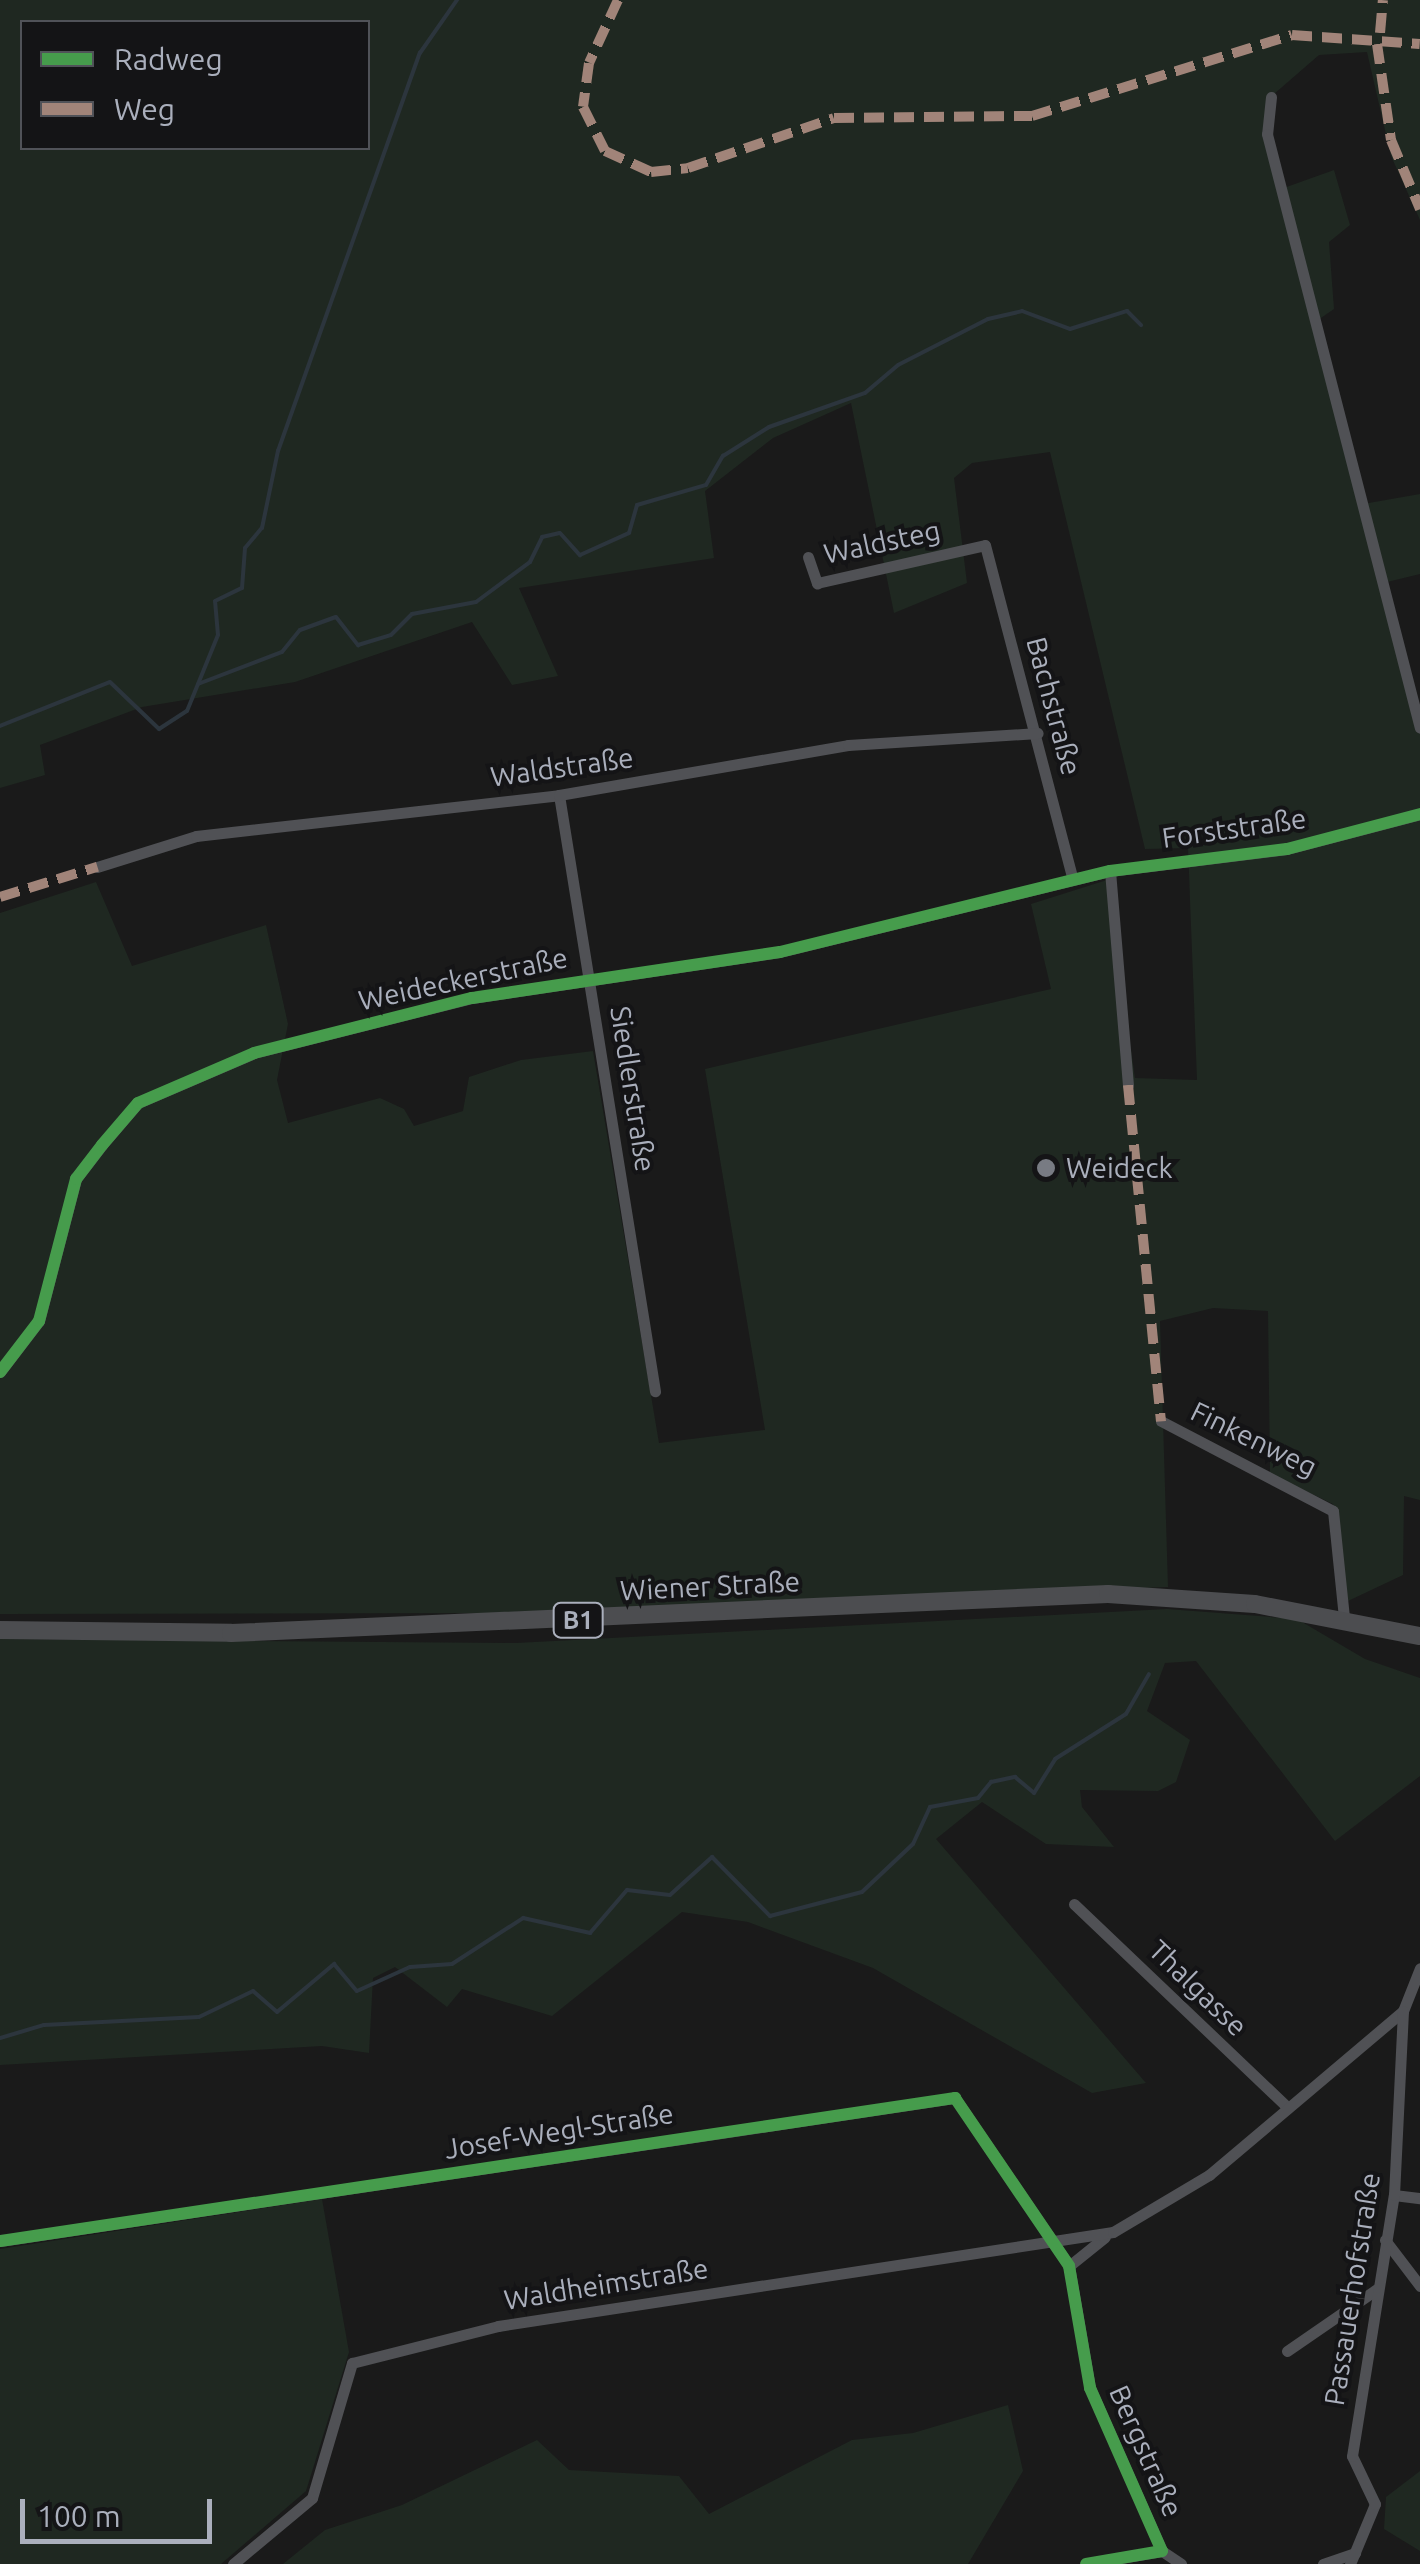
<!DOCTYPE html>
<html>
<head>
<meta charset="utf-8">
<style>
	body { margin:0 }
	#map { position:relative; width:1420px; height:2564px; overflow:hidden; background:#1a1a1a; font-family:Ubuntu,sans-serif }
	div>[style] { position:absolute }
	.green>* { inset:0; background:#1f2821 }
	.stream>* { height:4px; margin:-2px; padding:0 2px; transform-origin:2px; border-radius:2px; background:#2c353d }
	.street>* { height:11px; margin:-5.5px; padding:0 5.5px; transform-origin:5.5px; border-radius:5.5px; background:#505155 }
	.primary>* { height:18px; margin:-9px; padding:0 9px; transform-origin:9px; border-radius:9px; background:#4c4d50 }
	.quiet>* { height:10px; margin-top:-5px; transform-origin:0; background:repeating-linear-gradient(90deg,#a18479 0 20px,transparent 0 30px) }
	.cycleway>* { height:12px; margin:-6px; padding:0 6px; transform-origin:6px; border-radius:6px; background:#469c4c }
	.dots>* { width:28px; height:28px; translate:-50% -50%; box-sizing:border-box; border:5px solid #141416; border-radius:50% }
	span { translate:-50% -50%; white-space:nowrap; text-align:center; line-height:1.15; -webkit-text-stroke:8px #141416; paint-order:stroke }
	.shield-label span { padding:2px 8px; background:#141416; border:2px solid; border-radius:8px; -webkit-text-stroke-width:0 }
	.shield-label { font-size:25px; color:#aaafbc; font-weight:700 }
	.street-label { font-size:28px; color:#aaafbc }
	.poi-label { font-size:28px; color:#aaafbc }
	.left { translate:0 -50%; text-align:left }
	.legend { position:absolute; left:20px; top:20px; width:350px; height:130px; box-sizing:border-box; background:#141416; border:2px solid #505258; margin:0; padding:12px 18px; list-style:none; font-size:30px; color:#aaafbc }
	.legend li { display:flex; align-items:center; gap:20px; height:50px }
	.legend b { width:50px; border:2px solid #505258 }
	.scale { position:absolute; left:20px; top:2499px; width:192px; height:45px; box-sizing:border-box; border:5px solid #aaafbc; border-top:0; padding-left:12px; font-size:30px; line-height:35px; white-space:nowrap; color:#aaafbc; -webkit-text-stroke:8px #141416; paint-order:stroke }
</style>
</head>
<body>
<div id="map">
	<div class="green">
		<div style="clip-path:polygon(evenodd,0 0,1420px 0,1420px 220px,1391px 156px,1367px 52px,1319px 55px,1267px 100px,1281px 189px,1334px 170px,1350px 225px,1329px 242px,1334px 309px,1315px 322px,1363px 504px,1420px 494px,1420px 574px,1383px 583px,1420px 729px,1420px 1500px,1404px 1496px,1403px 1575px,1348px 1601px,1333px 1504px,1270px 1474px,1268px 1311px,1213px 1308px,1160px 1321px,1168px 1587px,491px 1613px,0 1614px,0 913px,96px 882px,132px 966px,266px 925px,288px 1024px,277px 1080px,288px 1123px,380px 1098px,404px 1109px,414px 1126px,463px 1111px,469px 1077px,521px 1060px,593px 1051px,659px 1443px,765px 1430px,705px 1069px,1051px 989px,1031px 904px,1107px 880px,1135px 1078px,1197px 1080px,1188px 848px,1145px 849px,1050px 452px,972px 463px,954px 478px,967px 583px,894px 613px,851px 403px,773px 438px,705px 491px,714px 558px,519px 588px,558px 676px,512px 685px,472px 622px,295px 682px,142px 707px,40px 745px,45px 775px,0 788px,0 0,22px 22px,368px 22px,368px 148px,22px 148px,22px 22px)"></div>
		<div style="clip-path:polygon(1167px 1609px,1297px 1619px,1365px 1659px,1420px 1678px,1420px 1776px,1335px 1841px,1196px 1661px,1165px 1663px,1147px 1711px,1190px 1740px,1176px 1782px,1158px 1791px,1080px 1790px,1082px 1807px,1114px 1847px,1046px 1844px,982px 1802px,936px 1839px,1146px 2083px,1092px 2093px,873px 1968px,748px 1922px,682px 1912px,552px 2016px,462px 1989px,447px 2007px,395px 1967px,373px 1978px,369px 2053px,322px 2046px,0 2065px,0 1639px,516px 1643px)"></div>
		<div style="clip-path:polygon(322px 2199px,349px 2352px,306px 2491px,221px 2564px,0 2564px,0 2249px)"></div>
		<div style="clip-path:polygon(1008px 2405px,1023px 2471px,968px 2564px,283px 2564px,325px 2530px,402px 2505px,537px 2440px,569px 2470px,679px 2476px,709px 2514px,852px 2440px,913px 2433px)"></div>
		<div style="clip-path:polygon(1420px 2471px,1420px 2551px,1384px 2529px,1386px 2497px)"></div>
	</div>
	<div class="stream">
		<div style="left:198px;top:684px;width:90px;rotate:-20.9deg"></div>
		<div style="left:282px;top:652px;width:28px;rotate:-51deg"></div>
		<div style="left:300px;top:630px;width:38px;rotate:-20deg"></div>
		<div style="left:336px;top:617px;width:36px;rotate:52deg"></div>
		<div style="left:358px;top:645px;width:34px;rotate:-17deg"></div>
		<div style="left:391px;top:635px;width:30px;rotate:-45deg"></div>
		<div style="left:412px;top:614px;width:65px;rotate:-10.6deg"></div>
		<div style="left:476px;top:602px;width:67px;rotate:-36.5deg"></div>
		<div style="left:530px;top:562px;width:28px;rotate:-64deg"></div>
		<div style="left:542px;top:537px;width:18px;rotate:-13deg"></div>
		<div style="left:560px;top:533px;width:30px;rotate:48deg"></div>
		<div style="left:580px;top:555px;width:54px;rotate:-24.2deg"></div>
		<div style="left:629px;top:533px;width:29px;rotate:-74deg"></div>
		<div style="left:637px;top:505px;width:72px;rotate:-16.2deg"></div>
		<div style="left:706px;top:485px;width:34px;rotate:-60deg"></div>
		<div style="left:723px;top:456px;width:54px;rotate:-32.2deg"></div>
		<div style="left:769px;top:427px;width:102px;rotate:-19.5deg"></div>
		<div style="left:865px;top:393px;width:43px;rotate:-40.3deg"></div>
		<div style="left:898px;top:365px;width:101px;rotate:-27.1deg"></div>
		<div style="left:988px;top:319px;width:35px;rotate:-13deg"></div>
		<div style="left:1022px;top:311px;width:51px;rotate:20.6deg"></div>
		<div style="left:1070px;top:329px;width:60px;rotate:-17.5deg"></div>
		<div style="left:1127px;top:311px;width:20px;rotate:45deg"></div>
		<div style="left:0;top:726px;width:118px;rotate:-21.8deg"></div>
		<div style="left:110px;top:682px;width:68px;rotate:43.8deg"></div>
		<div style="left:159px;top:729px;width:33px;rotate:-33deg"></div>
		<div style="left:187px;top:711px;width:82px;rotate:-67.8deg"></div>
		<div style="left:218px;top:635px;width:34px;rotate:-95deg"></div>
		<div style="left:215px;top:601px;width:30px;rotate:-26deg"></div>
		<div style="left:242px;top:588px;width:40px;rotate:-85.7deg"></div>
		<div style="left:245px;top:548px;width:26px;rotate:-50deg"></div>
		<div style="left:262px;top:528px;width:79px;rotate:-78.3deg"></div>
		<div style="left:278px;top:451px;width:423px;rotate:-70.4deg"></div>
		<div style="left:420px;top:53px;width:65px;rotate:-55.1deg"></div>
		<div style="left:0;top:2038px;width:46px;rotate:-16.5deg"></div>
		<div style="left:44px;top:2025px;width:155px;rotate:-3deg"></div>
		<div style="left:199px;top:2017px;width:60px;rotate:-25.7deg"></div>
		<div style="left:253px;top:1991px;width:32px;rotate:41deg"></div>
		<div style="left:277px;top:2012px;width:75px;rotate:-40.1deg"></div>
		<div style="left:334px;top:1964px;width:35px;rotate:50deg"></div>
		<div style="left:357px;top:1991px;width:58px;rotate:-24.4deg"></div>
		<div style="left:410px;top:1967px;width:42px;rotate:-4.1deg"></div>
		<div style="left:452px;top:1964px;width:85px;rotate:-32.9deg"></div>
		<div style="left:523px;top:1918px;width:69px;rotate:12.6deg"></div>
		<div style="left:590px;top:1933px;width:57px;rotate:-49.3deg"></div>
		<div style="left:627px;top:1890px;width:43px;rotate:6.6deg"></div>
		<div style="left:670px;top:1895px;width:57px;rotate:-42.1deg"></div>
		<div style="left:712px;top:1857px;width:83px;rotate:45.5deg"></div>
		<div style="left:770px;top:1916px;width:95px;rotate:-14.6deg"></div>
		<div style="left:862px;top:1892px;width:70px;rotate:-43.3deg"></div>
		<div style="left:913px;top:1844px;width:41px;rotate:-65.3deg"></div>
		<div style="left:930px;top:1807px;width:49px;rotate:-10.6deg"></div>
		<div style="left:978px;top:1798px;width:21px;rotate:-51deg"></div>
		<div style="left:991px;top:1782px;width:25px;rotate:-12deg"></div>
		<div style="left:1015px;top:1777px;width:25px;rotate:40deg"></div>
		<div style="left:1034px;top:1793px;width:40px;rotate:-58deg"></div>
		<div style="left:1055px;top:1759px;width:84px;rotate:-32.4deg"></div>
		<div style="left:1126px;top:1714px;width:46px;rotate:-60.1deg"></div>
	</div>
	<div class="street">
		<div style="left:1271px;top:97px;width:37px;rotate:96deg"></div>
		<div style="left:1267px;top:134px;width:613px;rotate:75.56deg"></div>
		<div style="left:808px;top:557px;width:28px;rotate:71deg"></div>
		<div style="left:817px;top:583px;width:172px;rotate:-12.7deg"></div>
		<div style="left:985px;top:545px;width:346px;rotate:75.3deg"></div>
		<div style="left:559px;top:795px;width:604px;rotate:80.85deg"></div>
		<div style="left:97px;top:867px;width:104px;rotate:-17.4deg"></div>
		<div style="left:196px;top:836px;width:365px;rotate:-6.4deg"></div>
		<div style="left:559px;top:795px;width:293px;rotate:-9.8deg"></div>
		<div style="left:848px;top:745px;width:190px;rotate:-3.6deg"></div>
		<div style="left:1110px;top:871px;width:215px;rotate:85.2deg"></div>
		<div style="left:0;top:1372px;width:64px;rotate:-52.6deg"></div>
		<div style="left:39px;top:1321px;width:147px;rotate:-75.4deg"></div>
		<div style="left:76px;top:1179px;width:43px;rotate:-52.6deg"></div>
		<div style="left:102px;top:1145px;width:55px;rotate:-49.4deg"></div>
		<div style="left:138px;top:1103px;width:126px;rotate:-23.3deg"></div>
		<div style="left:254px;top:1053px;width:225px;rotate:-14.2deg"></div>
		<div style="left:472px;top:998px;width:311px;rotate:-8.5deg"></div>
		<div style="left:780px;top:952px;width:340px;rotate:-13.8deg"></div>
		<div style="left:1110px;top:871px;width:178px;rotate:-7.1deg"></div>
		<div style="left:1287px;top:849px;width:138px;rotate:-14.7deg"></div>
		<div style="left:1161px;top:1421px;width:194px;rotate:27.6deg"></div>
		<div style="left:1333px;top:1511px;width:108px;rotate:84.1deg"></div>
		<div style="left:1074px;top:1904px;width:294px;rotate:43.6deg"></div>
		<div style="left:1394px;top:2195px;width:26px;rotate:7deg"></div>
		<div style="left:1385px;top:2240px;width:58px;rotate:52.7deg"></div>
		<div style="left:0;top:2241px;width:966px;rotate:-8.52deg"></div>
		<div style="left:955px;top:2098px;width:203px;rotate:55.8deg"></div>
		<div style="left:1069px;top:2266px;width:124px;rotate:80.2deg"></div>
		<div style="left:1090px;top:2388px;width:178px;rotate:66.2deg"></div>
		<div style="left:1162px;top:2551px;width:77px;rotate:170.3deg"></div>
		<div style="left:1069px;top:2266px;width:46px;rotate:-38.9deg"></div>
		<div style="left:1287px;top:2351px;width:109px;rotate:-34.6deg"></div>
		<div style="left:1162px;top:2551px;width:23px;rotate:34deg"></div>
		<div style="left:233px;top:2564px;width:103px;rotate:-39.9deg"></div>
		<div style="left:312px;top:2498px;width:141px;rotate:-73.5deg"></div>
		<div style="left:352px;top:2363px;width:151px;rotate:-14.2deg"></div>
		<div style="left:498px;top:2326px;width:622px;rotate:-8.69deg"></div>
		<div style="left:1113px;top:2232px;width:112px;rotate:-30.7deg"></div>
		<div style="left:1209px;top:2175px;width:254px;rotate:-40.2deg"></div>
		<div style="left:1403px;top:2011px;width:46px;rotate:-68.4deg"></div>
		<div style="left:1323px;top:2564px;width:34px;rotate:-19deg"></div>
		<div style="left:1350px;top:2564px;width:65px;rotate:-67.4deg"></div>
		<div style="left:1375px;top:2504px;width:53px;rotate:-115.6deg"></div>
		<div style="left:1352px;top:2456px;width:264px;rotate:-80.9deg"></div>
		<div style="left:1394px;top:2195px;width:184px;rotate:-87.2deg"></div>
	</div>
	<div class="primary">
		<div style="left:0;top:1630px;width:231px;rotate:0.7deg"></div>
		<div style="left:231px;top:1633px;width:878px;rotate:-2.55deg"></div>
		<div style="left:1108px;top:1594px;width:147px;rotate:3.9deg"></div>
		<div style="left:1255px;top:1604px;width:168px;rotate:11deg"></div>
	</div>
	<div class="quiet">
		<div style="left:618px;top:0;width:69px;rotate:114.7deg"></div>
		<div style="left:589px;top:63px;width:44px;rotate:97.8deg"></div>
		<div style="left:583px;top:107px;width:49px;rotate:63.4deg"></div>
		<div style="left:605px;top:151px;width:51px;rotate:24.5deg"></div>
		<div style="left:651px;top:172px;width:37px;rotate:-6deg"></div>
		<div style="left:688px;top:168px;width:154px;rotate:-18.9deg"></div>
		<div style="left:834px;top:118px;width:198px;rotate:-0.6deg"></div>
		<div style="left:1032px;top:116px;width:272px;rotate:-17.3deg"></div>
		<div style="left:1292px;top:35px;width:128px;rotate:4deg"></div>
		<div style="left:1380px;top:33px;width:33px;rotate:-85deg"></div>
		<div style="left:1377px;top:44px;width:97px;rotate:81.7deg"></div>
		<div style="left:1391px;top:140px;width:75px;rotate:67.2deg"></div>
		<div style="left:0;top:897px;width:102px;rotate:-17.2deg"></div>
		<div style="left:1128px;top:1085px;width:338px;rotate:84.4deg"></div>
	</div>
	<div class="cycleway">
		<div style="left:0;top:1372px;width:64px;rotate:-52.6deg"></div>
		<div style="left:39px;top:1321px;width:147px;rotate:-75.4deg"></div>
		<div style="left:76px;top:1179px;width:43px;rotate:-52.6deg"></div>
		<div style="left:102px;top:1145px;width:55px;rotate:-49.4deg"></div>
		<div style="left:138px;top:1103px;width:126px;rotate:-23.3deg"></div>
		<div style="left:254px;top:1053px;width:225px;rotate:-14.2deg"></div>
		<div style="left:472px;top:998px;width:311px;rotate:-8.5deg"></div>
		<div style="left:780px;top:952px;width:340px;rotate:-13.8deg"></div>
		<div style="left:1110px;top:871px;width:178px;rotate:-7.1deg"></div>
		<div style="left:1287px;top:849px;width:138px;rotate:-14.7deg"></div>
		<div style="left:0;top:2241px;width:966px;rotate:-8.52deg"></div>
		<div style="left:955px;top:2098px;width:203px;rotate:55.8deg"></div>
		<div style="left:1069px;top:2266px;width:124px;rotate:80.2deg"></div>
		<div style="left:1090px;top:2388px;width:178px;rotate:66.2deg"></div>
		<div style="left:1162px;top:2551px;width:77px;rotate:170.3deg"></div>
	</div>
	<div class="dots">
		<div style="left:1046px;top:1168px;background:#787b83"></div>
	</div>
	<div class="shield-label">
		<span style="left:578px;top:1620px">B1</span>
	</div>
	<div class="street-label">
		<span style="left:882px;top:542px;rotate:-12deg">Waldsteg</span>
		<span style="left:1054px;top:706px;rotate:75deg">Bachstraße</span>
		<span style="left:562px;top:767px;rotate:-8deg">Waldstraße</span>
		<span style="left:1234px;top:828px;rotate:-8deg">Forststraße</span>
		<span style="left:463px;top:979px;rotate:-12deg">Weideckerstraße</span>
		<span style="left:633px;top:1089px;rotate:81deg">Siedlerstraße</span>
		<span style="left:1254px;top:1439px;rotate:26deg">Finkenweg</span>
		<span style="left:710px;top:1586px;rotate:-3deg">Wiener Straße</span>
		<span style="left:1198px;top:1988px;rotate:44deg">Thalgasse</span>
		<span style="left:559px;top:2131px;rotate:-9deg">Josef-Wegl-Straße</span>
		<span style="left:606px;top:2284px;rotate:-9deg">Waldheimstraße</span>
		<span style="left:1352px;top:2289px;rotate:-81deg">Passauerhofstraße</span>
		<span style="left:1146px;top:2451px;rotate:66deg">Bergstraße</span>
	</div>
	<div class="poi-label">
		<span class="left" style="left:1066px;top:1168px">Weideck</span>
	</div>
	<ul class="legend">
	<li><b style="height:12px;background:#469c4c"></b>Radweg</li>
	<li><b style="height:12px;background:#a18479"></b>Weg</li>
	</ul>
	<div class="scale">100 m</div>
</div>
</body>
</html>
